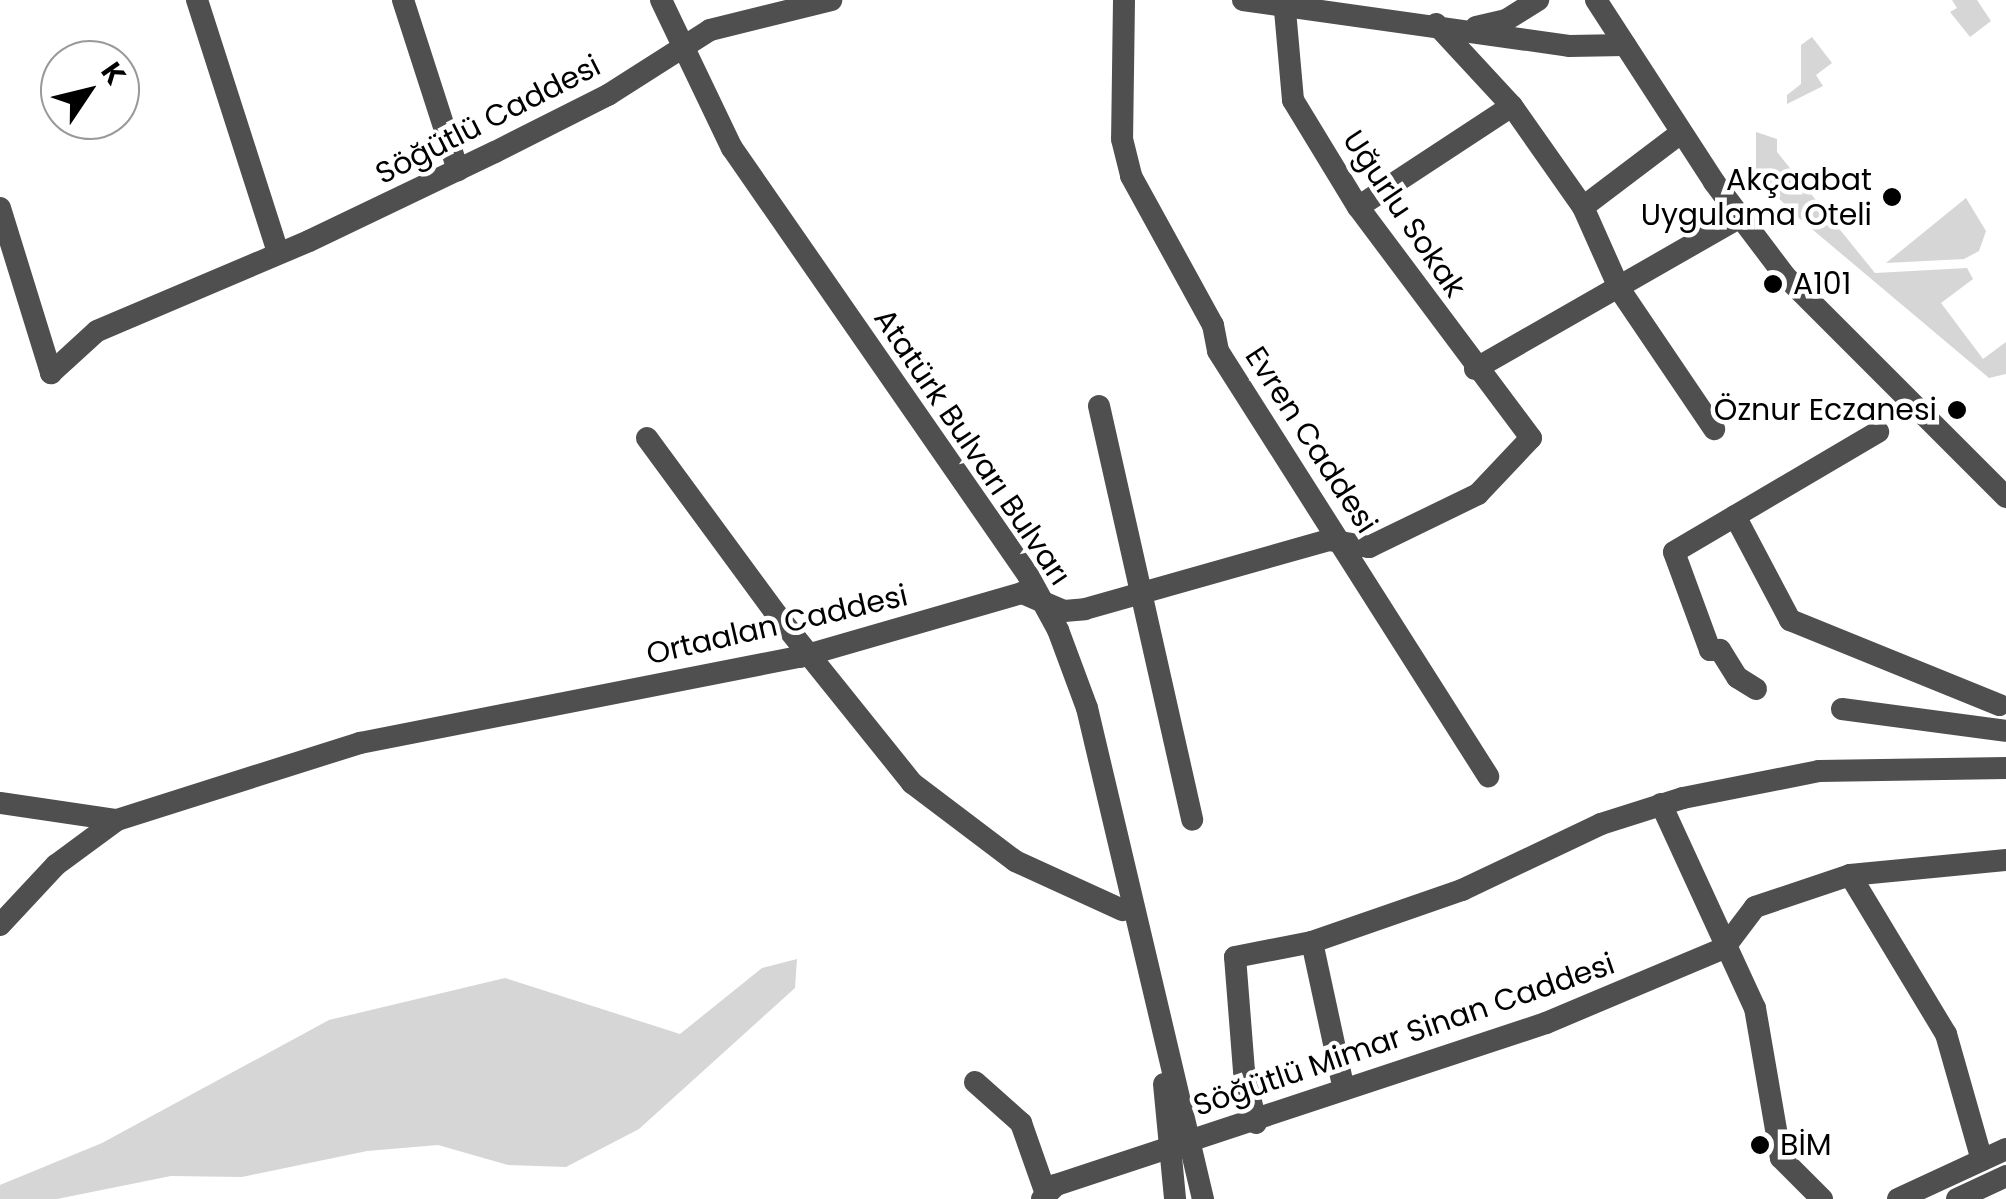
<!DOCTYPE html>
<html>
<head>
<meta charset="utf-8">
<style>
	body { margin:0 }
	#map { position:relative; width:2006px; height:1199px; overflow:hidden; background:#fff; font-family:Poppins,sans-serif }
	div>[style] { position:absolute }
	.green>* { inset:0; background:#d6d6d6 }
	.minor>* { height:22px; margin:-11px; padding:0 11px; transform-origin:11px; border-radius:11px; background:#4f4f4f }
	.dots>* { width:28px; height:28px; translate:-50% -50%; box-sizing:border-box; border:5px solid #fff; border-radius:50% }
	span { translate:-50% -50%; white-space:nowrap; text-align:center; line-height:1.15; -webkit-text-stroke:9px #fff; paint-order:stroke }
	.street-label { font-size:30px; color:#000 }
	.poi-label { font-size:30px; color:#000 }
	.right { translate:-100% -50%; text-align:right }
	.left { translate:0 -50%; text-align:left }
	.north { position:absolute; left:40px; top:40px; width:100px; height:100px; box-sizing:border-box; background:#fff; border:2px solid #999; border-radius:50%; rotate:55deg; font-size:28px; font-weight:700; line-height:40px; text-align:center; color:#000 }
	.north::after { content:''; display:block; margin:auto; width:35px; height:45px; background:#000; clip-path:polygon(50% 0,100% 100%,50% 72%,0 100%) }
</style>
</head>
<body>
<div id="map">
	<div class="green">
		<div style="clip-path:polygon(1952px 0,1977px 0,1991px 21px,1970px 37px,1950px 12px,1957px 8px)"></div>
		<div style="clip-path:polygon(1812px 37px,1832px 63px,1816px 75px,1823px 86px,1787px 104px,1787px 95px,1801px 84px,1801px 45px)"></div>
		<div style="clip-path:polygon(1756px 132px,1777px 139px,1777px 152px,1875px 273px,1967px 268px,1973px 279px,1941px 303px,1983px 359px,2006px 342px,2006px 374px,1989px 378px,1800px 219px,1756px 176px)"></div>
		<div style="clip-path:polygon(1966px 198px,1986px 231px,1979px 251px,1964px 259px,1886px 263px)"></div>
		<div style="clip-path:polygon(797px 959px,795px 988px,639px 1129px,566px 1167px,508px 1165px,438px 1145px,367px 1151px,242px 1177px,171px 1176px,57px 1199px,0 1199px,0 1185px,102px 1143px,329px 1020px,505px 978px,680px 1034px,762px 968px)"></div>
	</div>
	<div class="minor">
		<div style="left:197px;top:0;width:266px;rotate:72.2deg"></div>
		<div style="left:403px;top:0;width:179px;rotate:72.1deg"></div>
		<div style="left:661px;top:0;width:164px;rotate:64.4deg"></div>
		<div style="left:732px;top:148px;width:520px;rotate:55.27deg"></div>
		<div style="left:1028px;top:575px;width:63px;rotate:61.4deg"></div>
		<div style="left:1058px;top:630px;width:83px;rotate:69.6deg"></div>
		<div style="left:1087px;top:708px;width:505px;rotate:76.71deg"></div>
		<div style="left:1124px;top:0;width:139px;rotate:90.8deg"></div>
		<div style="left:1122px;top:139px;width:38px;rotate:76deg"></div>
		<div style="left:1131px;top:176px;width:170px;rotate:61.2deg"></div>
		<div style="left:1213px;top:325px;width:26px;rotate:79deg"></div>
		<div style="left:1218px;top:351px;width:504px;rotate:57.57deg"></div>
		<div style="left:1243px;top:0;width:329px;rotate:8deg"></div>
		<div style="left:1569px;top:46px;width:56px;rotate:-1deg"></div>
		<div style="left:1596px;top:0;width:217px;rotate:57deg"></div>
		<div style="left:1714px;top:182px;width:118px;rotate:52.9deg"></div>
		<div style="left:1785px;top:276px;width:313px;rotate:45deg"></div>
		<div style="left:1436px;top:24px;width:112px;rotate:47.2deg"></div>
		<div style="left:1512px;top:106px;width:123px;rotate:54.9deg"></div>
		<div style="left:1583px;top:207px;width:91px;rotate:66deg"></div>
		<div style="left:1620px;top:290px;width:168px;rotate:55.9deg"></div>
		<div style="left:1476px;top:27px;width:31px;rotate:-13deg"></div>
		<div style="left:1506px;top:20px;width:38px;rotate:-32deg"></div>
		<div style="left:1358px;top:207px;width:184px;rotate:-33.3deg"></div>
		<div style="left:1583px;top:207px;width:123px;rotate:-37.1deg"></div>
		<div style="left:0;top:208px;width:173px;rotate:72.8deg"></div>
		<div style="left:51px;top:373px;width:62px;rotate:-42.4deg"></div>
		<div style="left:97px;top:331px;width:230px;rotate:-23deg"></div>
		<div style="left:309px;top:241px;width:206px;rotate:-25.6deg"></div>
		<div style="left:495px;top:152px;width:127px;rotate:-26.8deg"></div>
		<div style="left:608px;top:95px;width:121px;rotate:-32.5deg"></div>
		<div style="left:710px;top:30px;width:125px;rotate:-13.9deg"></div>
		<div style="left:1475px;top:369px;width:304px;rotate:-29.8deg"></div>
		<div style="left:1099px;top:406px;width:424px;rotate:77.3deg"></div>
		<div style="left:647px;top:438px;width:220px;rotate:53.7deg"></div>
		<div style="left:777px;top:615px;width:216px;rotate:51.2deg"></div>
		<div style="left:912px;top:783px;width:129px;rotate:37.1deg"></div>
		<div style="left:1015px;top:861px;width:118px;rotate:24.6deg"></div>
		<div style="left:1735px;top:516px;width:118px;rotate:62.1deg"></div>
		<div style="left:1790px;top:620px;width:226px;rotate:22.1deg"></div>
		<div style="left:1756px;top:689px;width:22px;rotate:-148deg"></div>
		<div style="left:1737px;top:677px;width:32px;rotate:-122deg"></div>
		<div style="left:1720px;top:650px;width:10px;rotate:180deg"></div>
		<div style="left:1710px;top:650px;width:104px;rotate:-110.2deg"></div>
		<div style="left:1674px;top:552px;width:237px;rotate:-30.5deg"></div>
		<div style="left:1842px;top:709px;width:165px;rotate:7.6deg"></div>
		<div style="left:0;top:803px;width:118px;rotate:8.3deg"></div>
		<div style="left:117px;top:820px;width:255px;rotate:-17.6deg"></div>
		<div style="left:360px;top:743px;width:448px;rotate:-11.1deg"></div>
		<div style="left:800px;top:657px;width:231px;rotate:-16.1deg"></div>
		<div style="left:1022px;top:593px;width:46px;rotate:23.2deg"></div>
		<div style="left:1064px;top:611px;width:21px;rotate:-5deg"></div>
		<div style="left:1085px;top:609px;width:254px;rotate:-15.8deg"></div>
		<div style="left:1329px;top:540px;width:41px;rotate:9.9deg"></div>
		<div style="left:1369px;top:547px;width:121px;rotate:-25.9deg"></div>
		<div style="left:1478px;top:494px;width:77px;rotate:-46.6deg"></div>
		<div style="left:1531px;top:438px;width:289px;rotate:-126.8deg"></div>
		<div style="left:1358px;top:207px;width:125px;rotate:-121.3deg"></div>
		<div style="left:1293px;top:100px;width:100px;rotate:-95.1deg"></div>
		<div style="left:1661px;top:804px;width:225px;rotate:65.3deg"></div>
		<div style="left:1755px;top:1008px;width:152px;rotate:80.2deg"></div>
		<div style="left:1781px;top:1158px;width:58px;rotate:45deg"></div>
		<div style="left:1850px;top:875px;width:186px;rotate:58.9deg"></div>
		<div style="left:1946px;top:1034px;width:131px;rotate:74.1deg"></div>
		<div style="left:0;top:925px;width:82px;rotate:-47deg"></div>
		<div style="left:56px;top:865px;width:76px;rotate:-36.4deg"></div>
		<div style="left:1312px;top:942px;width:151px;rotate:77.8deg"></div>
		<div style="left:975px;top:1082px;width:62px;rotate:41.7deg"></div>
		<div style="left:1021px;top:1123px;width:72px;rotate:70.6deg"></div>
		<div style="left:1164px;top:1084px;width:116px;rotate:84.5deg"></div>
		<div style="left:1256px;top:1123px;width:53px;rotate:-103deg"></div>
		<div style="left:1244px;top:1071px;width:114px;rotate:-94.5deg"></div>
		<div style="left:1235px;top:957px;width:78px;rotate:-11deg"></div>
		<div style="left:1312px;top:942px;width:159px;rotate:-19.1deg"></div>
		<div style="left:1462px;top:890px;width:154px;rotate:-25.4deg"></div>
		<div style="left:1601px;top:824px;width:86px;rotate:-17.6deg"></div>
		<div style="left:1683px;top:798px;width:139px;rotate:-11.2deg"></div>
		<div style="left:1819px;top:771px;width:187px;rotate:-0.9deg"></div>
		<div style="left:1042px;top:1199px;width:20px;rotate:-45deg"></div>
		<div style="left:1056px;top:1185px;width:516px;rotate:-18.29deg"></div>
		<div style="left:1546px;top:1023px;width:193px;rotate:-22.8deg"></div>
		<div style="left:1724px;top:948px;width:51px;rotate:-52.9deg"></div>
		<div style="left:1755px;top:907px;width:100px;rotate:-18.6deg"></div>
		<div style="left:1850px;top:875px;width:157px;rotate:-5.5deg"></div>
		<div style="left:1898px;top:1199px;width:119px;rotate:-24.8deg"></div>
		<div style="left:1957px;top:1199px;width:54px;rotate:-25.1deg"></div>
	</div>
	<div class="dots">
		<div style="left:1892px;top:197px;background:#000"></div>
		<div style="left:1773px;top:284px;background:#000"></div>
		<div style="left:1957px;top:410px;background:#000"></div>
		<div style="left:1760px;top:1145px;background:#000"></div>
	</div>
	<div class="street-label">
		<span style="left:488px;top:120px;rotate:-27deg">Söğütlü Caddesi</span>
		<span style="left:1404px;top:214px;rotate:56deg">Uğurlu Sokak</span>
		<span style="left:1311px;top:440px;rotate:57deg">Evren Caddesi</span>
		<span style="left:972px;top:447px;rotate:56deg">Atatürk Bulvarı Bulvarı</span>
		<span style="left:777px;top:625px;rotate:-13deg">Ortaalan Caddesi</span>
		<span style="left:1404px;top:1035px;rotate:-19deg">Söğütlü Mimar Sinan Caddesi</span>
	</div>
	<div class="poi-label">
		<span class="right" style="left:1872px;top:197px">Akçaabat<br>Uygulama Oteli</span>
		<span class="left" style="left:1793px;top:284px">A101</span>
		<span class="right" style="left:1937px;top:410px">Öznur Eczanesi</span>
		<span class="left" style="left:1780px;top:1145px">BİM</span>
	</div>
	<div class="north">K</div>
</div>
</body>
</html>
